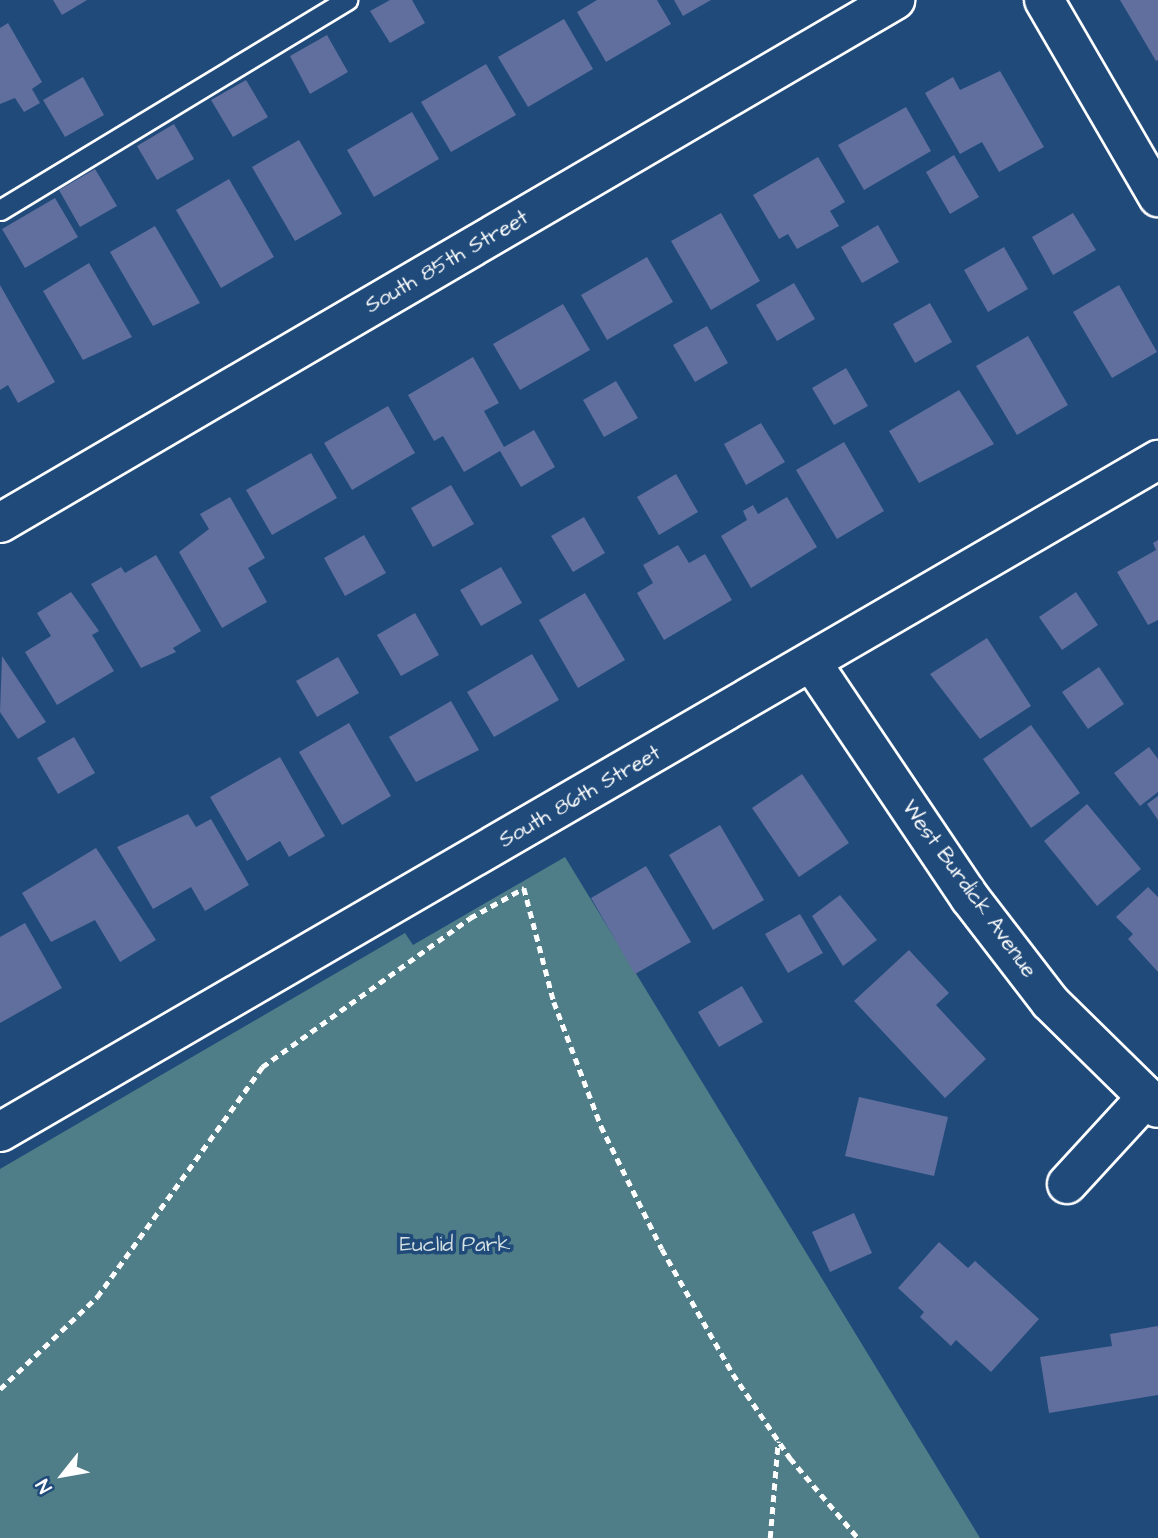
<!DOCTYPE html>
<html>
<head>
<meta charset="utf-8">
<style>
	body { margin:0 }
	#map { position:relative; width:1158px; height:1538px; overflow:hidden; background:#1f4a7a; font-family:"Architects Daughter",sans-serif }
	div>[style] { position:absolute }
	.green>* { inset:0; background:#507e88 }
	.building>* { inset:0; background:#606f9e }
	.path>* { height:4.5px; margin-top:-2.25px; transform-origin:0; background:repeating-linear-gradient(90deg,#fff 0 7px,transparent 0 12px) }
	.roads { filter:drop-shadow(2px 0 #fff) drop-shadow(-2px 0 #fff) drop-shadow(0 2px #fff) drop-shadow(0 -2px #fff) }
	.lane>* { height:19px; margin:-9.5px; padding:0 9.5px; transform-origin:9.5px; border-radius:9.5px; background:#1f4a7a }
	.street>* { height:38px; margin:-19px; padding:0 19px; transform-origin:19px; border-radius:19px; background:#1f4a7a }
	span { translate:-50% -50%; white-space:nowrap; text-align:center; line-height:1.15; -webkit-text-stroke:7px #1f4a7a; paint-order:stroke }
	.street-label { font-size:21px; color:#fff }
	.park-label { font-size:21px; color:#d3dfe1 }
	.north { position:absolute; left:28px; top:1440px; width:70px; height:70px; -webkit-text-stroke:5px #1f4a7a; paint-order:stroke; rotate:239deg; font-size:19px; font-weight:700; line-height:28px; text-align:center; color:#fff }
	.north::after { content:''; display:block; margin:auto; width:24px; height:32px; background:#fff; clip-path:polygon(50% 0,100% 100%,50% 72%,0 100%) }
</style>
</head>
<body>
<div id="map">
	<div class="green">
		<div style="clip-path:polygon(565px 857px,980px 1538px,0 1538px,0 1169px,405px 933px,413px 945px)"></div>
	</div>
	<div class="building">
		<div style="clip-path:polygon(53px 0,87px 0,62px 15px)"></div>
		<div style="clip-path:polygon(390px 0,412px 0,425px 23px,390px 43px,370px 11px)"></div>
		<div style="clip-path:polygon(597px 0,657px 0,671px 24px,606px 62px,577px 12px)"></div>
		<div style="clip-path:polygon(674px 0,711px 0,683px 16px)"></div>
		<div style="clip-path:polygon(1120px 0,1158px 0,1158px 60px,1156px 61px)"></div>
		<div style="clip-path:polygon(564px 19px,593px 69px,528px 107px,498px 57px)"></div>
		<div style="clip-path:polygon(8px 23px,42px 82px,32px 89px,40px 103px,24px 112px,15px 98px,0 104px,0 28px)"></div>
		<div style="clip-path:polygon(327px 35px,348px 72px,310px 94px,290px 56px)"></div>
		<div style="clip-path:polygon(486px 64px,516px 115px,451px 152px,421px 102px)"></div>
		<div style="clip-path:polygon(1000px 71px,1044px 147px,999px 172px,982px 142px,960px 154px,925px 93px,953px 77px,960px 90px)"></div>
		<div style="clip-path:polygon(83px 77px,104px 115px,65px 137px,43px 100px)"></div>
		<div style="clip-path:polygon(246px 80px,268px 117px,233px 137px,211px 100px)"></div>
		<div style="clip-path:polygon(906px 107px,931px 151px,864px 190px,838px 145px)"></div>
		<div style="clip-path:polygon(412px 112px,439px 159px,374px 197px,347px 150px)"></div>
		<div style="clip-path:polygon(174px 124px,194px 159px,157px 180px,137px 146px)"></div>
		<div style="clip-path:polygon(299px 140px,342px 214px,295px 241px,252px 167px)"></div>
		<div style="clip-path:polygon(954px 155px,979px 197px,950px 214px,926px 172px)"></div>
		<div style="clip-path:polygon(818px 157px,845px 202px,830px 211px,839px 226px,797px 249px,788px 234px,779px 239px,753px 195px)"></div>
		<div style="clip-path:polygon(95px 169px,117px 206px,80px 227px,59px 190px)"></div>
		<div style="clip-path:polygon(229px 179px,274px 257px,221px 288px,176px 210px)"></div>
		<div style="clip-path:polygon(55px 198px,78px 237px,25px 268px,2px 229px)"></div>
		<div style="clip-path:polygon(721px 213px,760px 281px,711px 310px,671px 241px)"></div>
		<div style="clip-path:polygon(1073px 213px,1096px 250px,1053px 275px,1032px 237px)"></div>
		<div style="clip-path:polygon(878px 225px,899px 262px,862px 283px,841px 247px)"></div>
		<div style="clip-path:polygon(155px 226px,200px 303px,153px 326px,110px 252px)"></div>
		<div style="clip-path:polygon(1004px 247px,1028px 289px,988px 312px,964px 270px)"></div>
		<div style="clip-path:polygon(647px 257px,673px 302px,607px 340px,581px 295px)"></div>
		<div style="clip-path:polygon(89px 263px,132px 337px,83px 360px,43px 291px)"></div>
		<div style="clip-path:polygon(794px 283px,815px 319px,777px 341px,756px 305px)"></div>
		<div style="clip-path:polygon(0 285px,55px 382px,18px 403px,8px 385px,0 390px)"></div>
		<div style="clip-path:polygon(1119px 285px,1157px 352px,1112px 378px,1073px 312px)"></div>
		<div style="clip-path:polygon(930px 303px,952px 342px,915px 363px,893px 324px)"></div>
		<div style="clip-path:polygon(563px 304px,590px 350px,520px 390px,493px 344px)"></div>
		<div style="clip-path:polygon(707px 326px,728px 363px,695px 382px,673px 345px)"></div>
		<div style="clip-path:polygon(1028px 336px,1068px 405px,1017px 435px,976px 366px)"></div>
		<div style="clip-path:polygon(473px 357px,499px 403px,484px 411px,504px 447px,534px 430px,555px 467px,521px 487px,500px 451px,464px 472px,443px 436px,434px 441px,408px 395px)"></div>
		<div style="clip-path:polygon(846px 368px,868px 406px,834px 425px,812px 388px)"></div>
		<div style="clip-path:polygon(616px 381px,638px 418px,604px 437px,583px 400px)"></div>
		<div style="clip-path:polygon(959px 390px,994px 444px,919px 483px,889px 431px)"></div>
		<div style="clip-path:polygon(388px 406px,415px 453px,352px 490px,324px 443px)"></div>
		<div style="clip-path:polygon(761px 423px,785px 462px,746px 485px,724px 444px)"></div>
		<div style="clip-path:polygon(844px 442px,884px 511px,837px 539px,796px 470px)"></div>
		<div style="clip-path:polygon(311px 453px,337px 498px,272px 535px,246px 490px)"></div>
		<div style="clip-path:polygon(676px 474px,698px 512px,659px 535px,637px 497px)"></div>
		<div style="clip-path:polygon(451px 485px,474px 524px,433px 547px,411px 508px)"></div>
		<div style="clip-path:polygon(230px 497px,265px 558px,248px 568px,267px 602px,222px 628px,179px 552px,209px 529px,200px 514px)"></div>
		<div style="clip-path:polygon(787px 497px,817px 547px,751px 588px,721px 536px,747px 520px,743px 511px,753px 505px,758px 514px)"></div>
		<div style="clip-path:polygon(584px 517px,605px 553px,573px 572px,551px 536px)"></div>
		<div style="clip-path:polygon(364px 535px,386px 573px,345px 596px,324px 558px)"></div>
		<div style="clip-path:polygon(1158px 540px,1158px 620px,1148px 625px,1117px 572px,1156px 550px,1153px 543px)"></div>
		<div style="clip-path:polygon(678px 545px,689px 563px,705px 554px,732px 600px,664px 640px,637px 593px,653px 583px,643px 565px)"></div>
		<div style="clip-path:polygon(156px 555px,201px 631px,173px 648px,176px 652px,141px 668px,91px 584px,121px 567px,125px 573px)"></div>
		<div style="clip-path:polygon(501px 567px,522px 603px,481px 626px,460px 590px)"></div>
		<div style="clip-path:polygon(71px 592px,99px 631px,92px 635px,114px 671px,57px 705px,25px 652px,51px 636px,37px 613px)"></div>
		<div style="clip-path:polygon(1076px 592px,1098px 625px,1062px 650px,1039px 617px)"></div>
		<div style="clip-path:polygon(585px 593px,625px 660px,578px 688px,539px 620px)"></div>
		<div style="clip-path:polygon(415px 613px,439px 655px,401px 676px,377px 635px)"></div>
		<div style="clip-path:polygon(987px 638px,1031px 706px,980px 739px,930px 674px)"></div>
		<div style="clip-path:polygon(532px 654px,559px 700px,494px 737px,467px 692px)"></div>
		<div style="clip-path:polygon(2px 656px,46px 722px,18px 739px,0 712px)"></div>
		<div style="clip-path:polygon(338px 657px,359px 693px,317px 717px,296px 681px)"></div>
		<div style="clip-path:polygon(1099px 667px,1124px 704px,1088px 729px,1062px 692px)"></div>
		<div style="clip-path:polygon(451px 701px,479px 750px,416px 782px,389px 737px)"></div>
		<div style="clip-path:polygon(349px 723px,391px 796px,342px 825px,299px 752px)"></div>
		<div style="clip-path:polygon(1031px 725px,1080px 793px,1031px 828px,983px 759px)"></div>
		<div style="clip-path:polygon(74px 737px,95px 773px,58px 794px,37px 758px)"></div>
		<div style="clip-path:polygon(1149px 747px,1158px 759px,1158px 792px,1140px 806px,1114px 773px)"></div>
		<div style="clip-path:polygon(280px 757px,325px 836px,289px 857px,280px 841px,247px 861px,210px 797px)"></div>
		<div style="clip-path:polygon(802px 774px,849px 843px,799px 877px,752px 808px)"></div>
		<div style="clip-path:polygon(1158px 796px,1158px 820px,1147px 804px)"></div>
		<div style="clip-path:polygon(1087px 804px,1141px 869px,1097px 906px,1044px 841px)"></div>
		<div style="clip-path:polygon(188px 814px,196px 827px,211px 819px,249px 885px,205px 911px,191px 887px,153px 909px,117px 847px)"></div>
		<div style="clip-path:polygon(720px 825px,764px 900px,713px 930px,669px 855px)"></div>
		<div style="clip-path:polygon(96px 848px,156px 940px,120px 962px,95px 920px,51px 942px,22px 893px)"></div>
		<div style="clip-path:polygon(646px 866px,691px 942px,635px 974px,591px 898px)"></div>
		<div style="clip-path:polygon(1148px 887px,1158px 897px,1158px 972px,1128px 939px,1133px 934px,1116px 917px)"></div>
		<div style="clip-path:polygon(840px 895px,877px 940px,843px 966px,812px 916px)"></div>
		<div style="clip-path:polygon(800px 914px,823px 953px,788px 973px,765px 934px)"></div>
		<div style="clip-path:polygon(25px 923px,62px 988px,0 1023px,0 937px)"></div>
		<div style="clip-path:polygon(909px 950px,949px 993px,936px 1005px,986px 1059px,945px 1098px,854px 1001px)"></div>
		<div style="clip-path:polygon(742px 986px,763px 1022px,719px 1047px,698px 1012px)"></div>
		<div style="clip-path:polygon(859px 1097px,948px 1117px,934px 1176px,845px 1156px)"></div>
		<div style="clip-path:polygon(854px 1213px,872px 1253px,830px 1272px,812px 1232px)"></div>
		<div style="clip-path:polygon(939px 1242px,968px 1268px,975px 1261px,1039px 1319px,991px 1372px,956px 1340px,951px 1346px,920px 1317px,924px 1312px,898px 1288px)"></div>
		<div style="clip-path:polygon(1158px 1326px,1158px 1395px,1049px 1413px,1040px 1357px,1112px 1346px,1110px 1334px)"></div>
	</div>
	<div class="path">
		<div style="left:0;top:1389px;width:134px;rotate:-43.5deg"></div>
		<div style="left:97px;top:1297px;width:283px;rotate:-54.3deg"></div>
		<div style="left:262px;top:1067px;width:256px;rotate:-35.6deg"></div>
		<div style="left:470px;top:918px;width:62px;rotate:-29.1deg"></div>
		<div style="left:524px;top:888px;width:118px;rotate:75.3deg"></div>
		<div style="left:554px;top:1002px;width:133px;rotate:69.2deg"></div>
		<div style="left:601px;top:1126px;width:137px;rotate:63.6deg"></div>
		<div style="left:662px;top:1249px;width:144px;rotate:60.4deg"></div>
		<div style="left:733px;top:1374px;width:102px;rotate:55.8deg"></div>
		<div style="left:790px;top:1458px;width:105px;rotate:49.6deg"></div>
		<div style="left:770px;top:1538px;width:97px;rotate:-85.3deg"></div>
	</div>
	<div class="roads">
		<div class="lane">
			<div style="left:0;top:210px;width:406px;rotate:-31.2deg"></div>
		</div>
		<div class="street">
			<div style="left:1044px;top:0;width:228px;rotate:59.9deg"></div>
			<div style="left:0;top:523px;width:1037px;rotate:-30.3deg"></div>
			<div style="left:812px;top:663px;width:283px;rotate:56.1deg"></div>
			<div style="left:970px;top:898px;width:131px;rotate:52.4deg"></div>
			<div style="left:1050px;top:1002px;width:151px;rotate:44.5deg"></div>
			<div style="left:0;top:1132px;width:1339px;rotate:-30.13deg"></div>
			<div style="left:1067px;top:1184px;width:117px;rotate:-47.4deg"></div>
		</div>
	</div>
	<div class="street-label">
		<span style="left:447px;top:262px;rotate:-30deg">South 85th Street</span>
		<span style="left:580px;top:797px;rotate:-30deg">South 86th Street</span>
		<span style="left:969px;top:889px;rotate:54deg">West Burdick Avenue</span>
	</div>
	<div class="park-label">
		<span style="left:455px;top:1245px">Euclid Park</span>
	</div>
	<div class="north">N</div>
</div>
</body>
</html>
